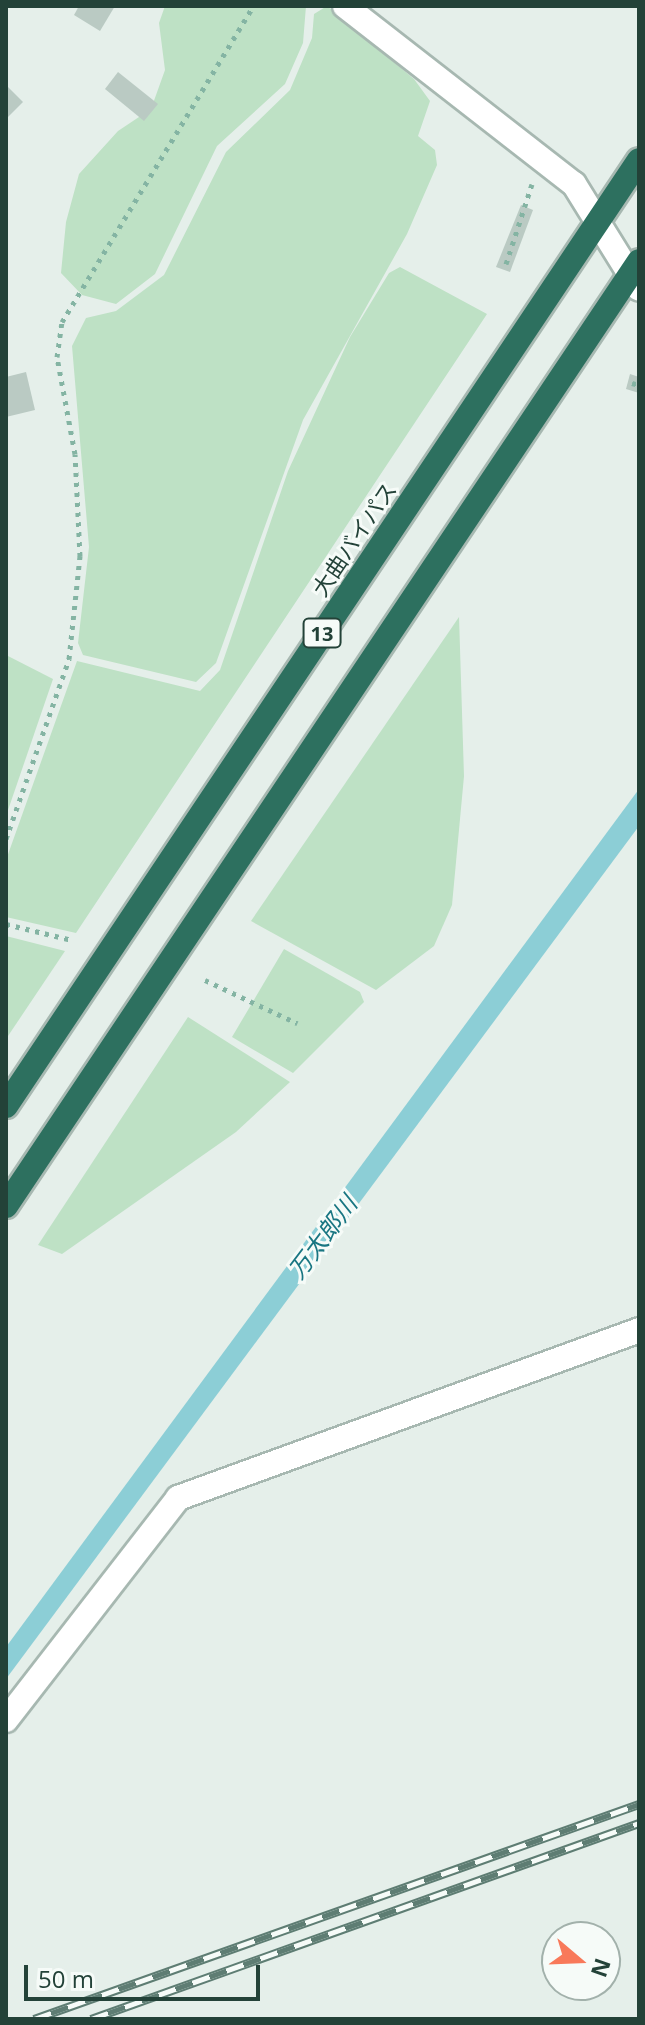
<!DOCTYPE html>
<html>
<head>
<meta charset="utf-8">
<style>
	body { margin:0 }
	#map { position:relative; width:645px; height:2025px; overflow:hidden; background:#e5efea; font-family:"Open Sans","Noto Sans JP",sans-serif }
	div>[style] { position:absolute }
	.green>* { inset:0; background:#bee1c5 }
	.water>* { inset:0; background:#8cced6 }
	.building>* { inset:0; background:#bacac3 }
	.path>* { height:5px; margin-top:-2.5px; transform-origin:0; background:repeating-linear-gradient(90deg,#84b4a3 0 4px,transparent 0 10px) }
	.roads { filter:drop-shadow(2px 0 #a7b8b1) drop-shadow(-2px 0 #a7b8b1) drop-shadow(0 2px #a7b8b1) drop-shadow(0 -2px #a7b8b1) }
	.minor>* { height:24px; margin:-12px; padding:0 12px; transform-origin:12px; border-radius:12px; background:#fff }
	.highway>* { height:24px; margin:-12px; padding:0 12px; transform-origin:12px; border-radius:12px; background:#2d705f }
	.rail>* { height:9px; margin-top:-4.5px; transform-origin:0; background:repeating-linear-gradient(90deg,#f6fbf8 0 18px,#5e7d73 0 36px); box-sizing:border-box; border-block:2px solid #5e7d73 }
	span { translate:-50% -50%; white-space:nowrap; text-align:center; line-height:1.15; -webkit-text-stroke:6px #f6fbf8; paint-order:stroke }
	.shield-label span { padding:2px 6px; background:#f6fbf8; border:2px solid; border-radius:6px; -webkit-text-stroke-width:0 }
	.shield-label { font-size:20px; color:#234238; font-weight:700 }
	.street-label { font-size:22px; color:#234238 }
	.water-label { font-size:24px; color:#197682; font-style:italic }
	.frame { position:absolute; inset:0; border:8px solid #234238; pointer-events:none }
	.north { position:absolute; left:541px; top:1921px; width:80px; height:80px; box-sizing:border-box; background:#f6fbf8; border:2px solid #a2b1ab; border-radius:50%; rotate:109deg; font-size:22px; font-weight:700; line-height:32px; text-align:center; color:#234238 }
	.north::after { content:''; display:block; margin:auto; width:28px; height:36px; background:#f8795a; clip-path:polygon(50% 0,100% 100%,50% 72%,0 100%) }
	.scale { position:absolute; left:24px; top:1965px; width:236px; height:36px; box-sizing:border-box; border:4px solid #234238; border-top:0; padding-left:10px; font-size:24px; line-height:28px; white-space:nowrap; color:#234238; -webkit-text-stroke:6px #f6fbf8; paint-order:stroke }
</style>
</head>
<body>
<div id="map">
	<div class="green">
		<div style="clip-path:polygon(165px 6px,306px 6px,303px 43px,285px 84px,217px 146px,155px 274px,116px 304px,82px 295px,61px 273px,66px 222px,79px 174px,118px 131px,151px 109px,165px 70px,159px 23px)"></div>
		<div style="clip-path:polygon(327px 6px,414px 79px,430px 101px,418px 136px,435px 150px,437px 165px,407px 234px,303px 420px,216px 663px,196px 682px,83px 655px,78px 643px,89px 547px,72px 346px,86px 318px,116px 311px,164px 275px,226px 152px,290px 90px,312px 38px,314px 14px)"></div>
		<div style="clip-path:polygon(400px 267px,487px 314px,76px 933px,6px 917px,6px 860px,77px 661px,200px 691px,220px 670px,288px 471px,350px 337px,389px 273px)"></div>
		<div style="clip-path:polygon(459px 617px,464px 776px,452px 905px,434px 946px,376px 990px,251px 921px)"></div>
		<div style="clip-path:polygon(6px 655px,53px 679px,6px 816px)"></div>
		<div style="clip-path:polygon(6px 936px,65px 951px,6px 1039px)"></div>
		<div style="clip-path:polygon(284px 949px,360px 992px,364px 1002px,293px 1073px,232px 1037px)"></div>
		<div style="clip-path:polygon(188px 1017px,290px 1082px,236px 1132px,62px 1254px,38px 1245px)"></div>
	</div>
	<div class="water">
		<div style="clip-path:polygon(639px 789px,639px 826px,6px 1679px,6px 1647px)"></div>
	</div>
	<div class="building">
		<div style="clip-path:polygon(79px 6px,115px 6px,100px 31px,74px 15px)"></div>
		<div style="clip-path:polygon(118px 72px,158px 104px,144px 121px,105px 89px)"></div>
		<div style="clip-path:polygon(6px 85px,23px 102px,6px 119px)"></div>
		<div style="clip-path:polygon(521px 205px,533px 210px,510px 272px,496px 267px)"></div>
		<div style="clip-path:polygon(26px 372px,35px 410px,6px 417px,6px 377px)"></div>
		<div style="clip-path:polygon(630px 374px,639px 377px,639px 393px,626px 389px)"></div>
	</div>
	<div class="path">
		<div style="left:506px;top:264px;width:84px;rotate:-72deg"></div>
		<div style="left:632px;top:383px;width:7px;rotate:16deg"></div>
		<div style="left:6px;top:839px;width:191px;rotate:-70.7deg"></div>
		<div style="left:69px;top:659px;width:104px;rotate:-83.9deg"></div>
		<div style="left:80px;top:556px;width:102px;rotate:-92.8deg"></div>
		<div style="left:75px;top:454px;width:99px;rotate:-100.5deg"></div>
		<div style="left:57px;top:357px;width:35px;rotate:-82deg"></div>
		<div style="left:62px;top:322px;width:369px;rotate:-58.8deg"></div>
		<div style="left:6px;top:924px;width:68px;rotate:13.6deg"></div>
		<div style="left:205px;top:980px;width:102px;rotate:25.1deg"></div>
	</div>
	<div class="roads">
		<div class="minor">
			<div style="left:345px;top:6px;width:290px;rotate:37.9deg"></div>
			<div style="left:574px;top:184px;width:123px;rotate:58.2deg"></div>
			<div style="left:6px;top:1720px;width:281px;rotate:-52.2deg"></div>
			<div style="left:178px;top:1498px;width:491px;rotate:-20deg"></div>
		</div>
		<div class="highway">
			<div style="left:6px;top:1106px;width:1138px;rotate:-56.21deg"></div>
			<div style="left:6px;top:1206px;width:1137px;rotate:-56.18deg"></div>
		</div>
	</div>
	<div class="rail">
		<div style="left:34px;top:2019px;width:642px;rotate:-19.56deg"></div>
		<div style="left:91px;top:2019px;width:582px;rotate:-19.68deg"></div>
	</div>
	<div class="shield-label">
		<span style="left:322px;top:633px">13</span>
	</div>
	<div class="street-label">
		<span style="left:354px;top:539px;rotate:-56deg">大曲バイパス</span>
	</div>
	<div class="water-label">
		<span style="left:322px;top:1237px;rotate:-53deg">万太郎川</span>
	</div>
	<div class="frame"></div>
	<div class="north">N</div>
	<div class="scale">50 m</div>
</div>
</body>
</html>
